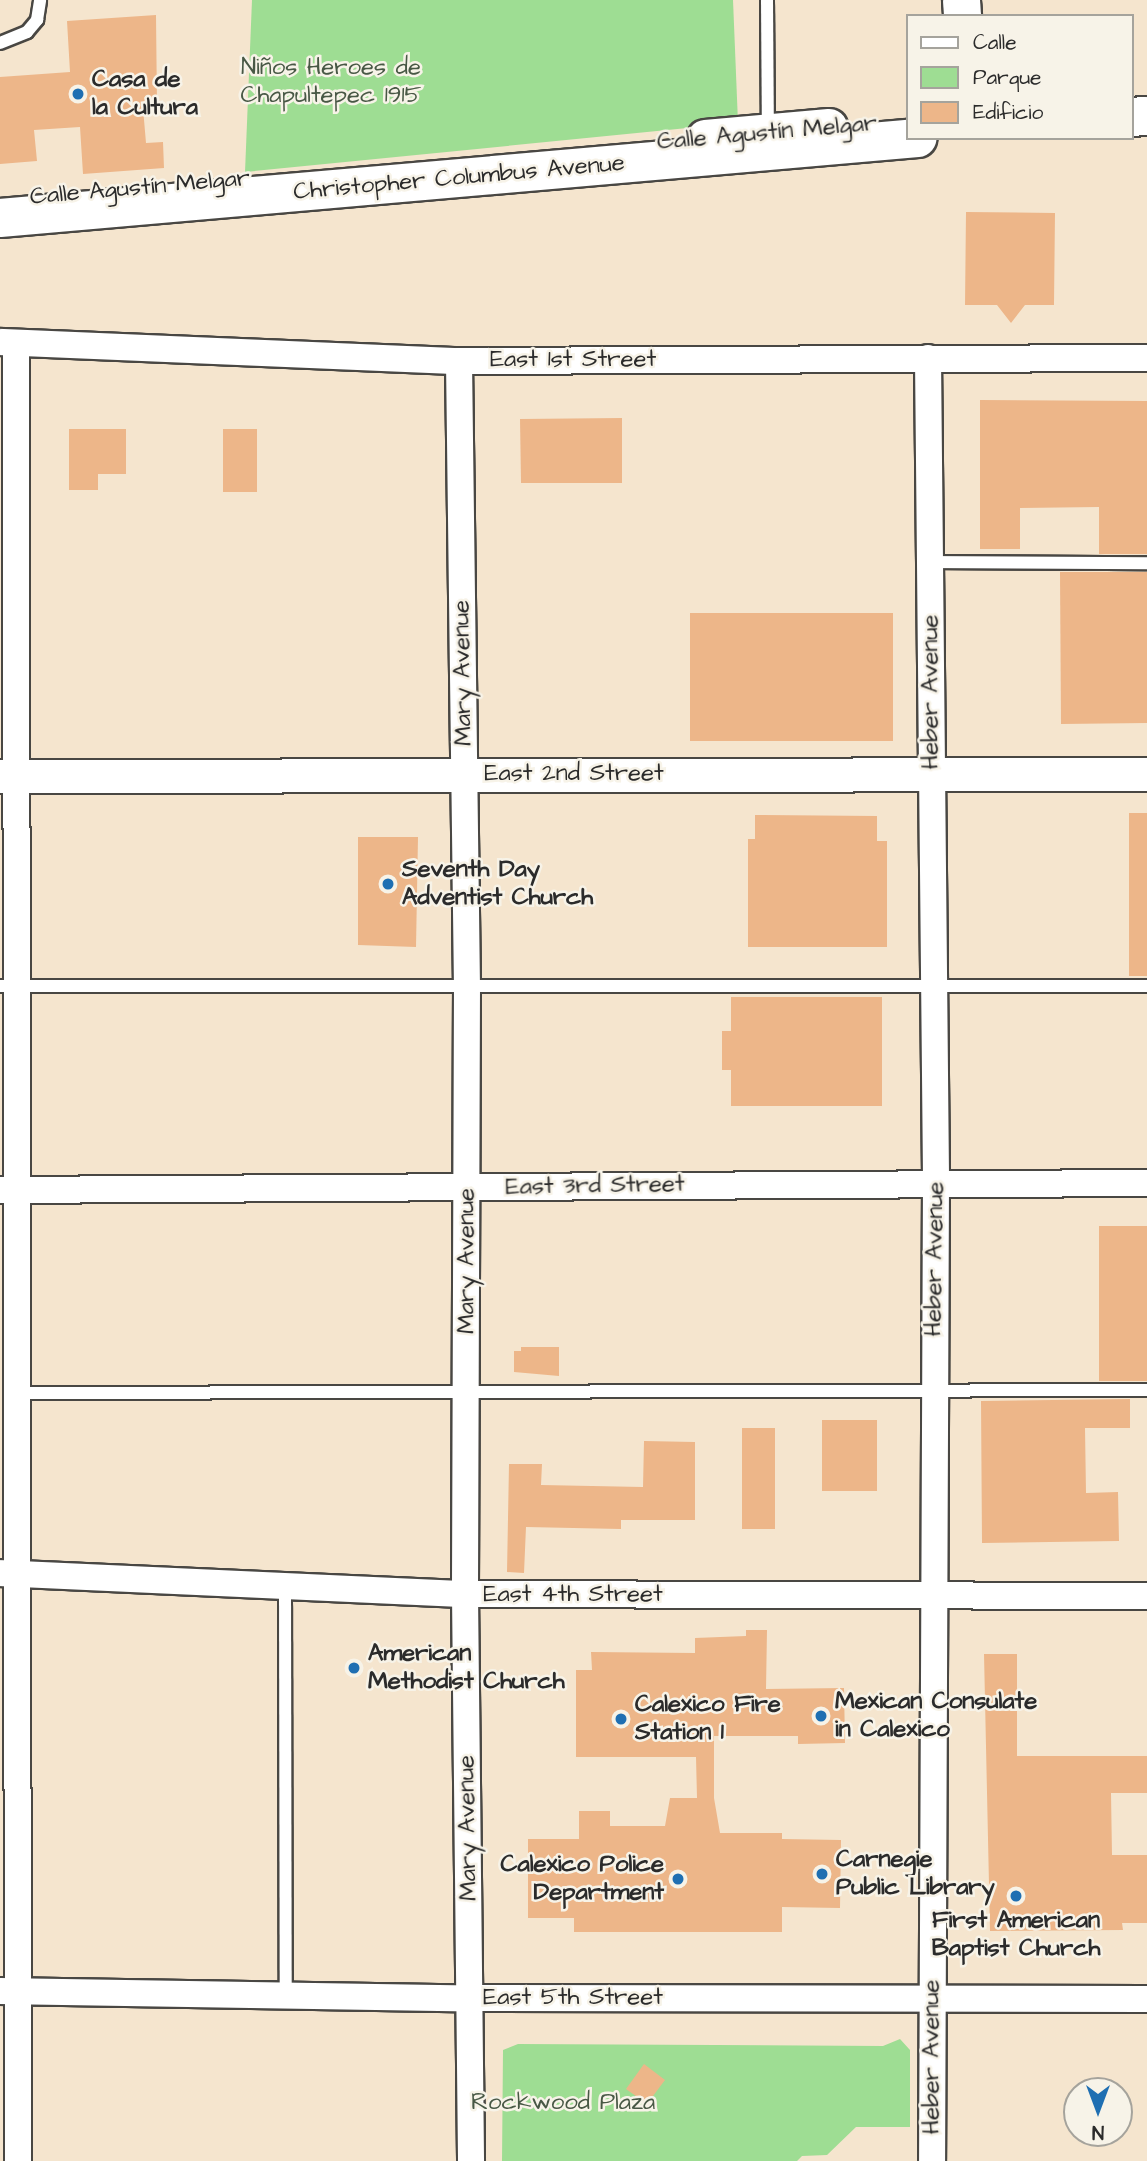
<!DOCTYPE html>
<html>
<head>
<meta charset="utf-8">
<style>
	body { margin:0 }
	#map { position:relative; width:1147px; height:2161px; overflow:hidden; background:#f5e5ce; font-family:"Architects Daughter",sans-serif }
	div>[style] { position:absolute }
	.green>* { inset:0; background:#9edd93 }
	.building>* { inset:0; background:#edb689 }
	.roads { filter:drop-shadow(2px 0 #494743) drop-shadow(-2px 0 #494743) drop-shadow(0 2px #494743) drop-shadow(0 -2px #494743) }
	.service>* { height:12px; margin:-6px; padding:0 6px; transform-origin:6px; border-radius:6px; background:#fff }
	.minor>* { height:26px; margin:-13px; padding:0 13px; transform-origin:13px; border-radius:13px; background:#fff }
	.tertiary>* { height:33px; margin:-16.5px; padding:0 16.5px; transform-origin:16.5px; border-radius:16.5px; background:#fff }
	.secondary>* { height:37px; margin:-18.5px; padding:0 18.5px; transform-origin:18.5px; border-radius:18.5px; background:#fff }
	.primary>* { height:38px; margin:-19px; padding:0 19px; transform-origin:19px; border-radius:19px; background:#fff }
	.dots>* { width:19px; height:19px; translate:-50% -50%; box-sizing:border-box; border:4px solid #f7f3e8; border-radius:50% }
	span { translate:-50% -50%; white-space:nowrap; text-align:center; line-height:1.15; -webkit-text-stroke:5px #f7f3e8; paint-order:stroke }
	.park-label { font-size:24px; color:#485845 }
	.poi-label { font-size:24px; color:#2b2b2b; font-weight:700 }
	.left { translate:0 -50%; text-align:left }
	.right { translate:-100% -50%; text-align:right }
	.street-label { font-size:24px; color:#2b2b2b }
	.legend { position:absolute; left:906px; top:14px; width:228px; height:126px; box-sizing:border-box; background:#f7f3e8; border:2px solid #a5a39c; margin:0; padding:9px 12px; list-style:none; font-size:21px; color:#2b2b2b }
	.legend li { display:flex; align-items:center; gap:14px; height:35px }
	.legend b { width:35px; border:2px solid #a5a39c }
	.north { position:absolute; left:1063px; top:2077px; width:70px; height:70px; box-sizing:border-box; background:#f7f3e8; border:2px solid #a5a39c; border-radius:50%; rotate:180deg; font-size:19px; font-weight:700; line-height:28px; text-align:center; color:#2b2b2b }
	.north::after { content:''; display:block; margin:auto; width:24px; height:32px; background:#1f6fb2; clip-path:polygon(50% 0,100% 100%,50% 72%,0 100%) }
</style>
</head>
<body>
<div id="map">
	<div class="green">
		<div style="clip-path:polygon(252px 0,733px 0,738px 123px,245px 172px)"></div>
		<div style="clip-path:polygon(900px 2039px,910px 2050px,910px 2127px,856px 2127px,827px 2155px,802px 2156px,797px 2161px,502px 2161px,503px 2050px,518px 2044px,883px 2046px)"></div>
	</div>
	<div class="building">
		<div style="clip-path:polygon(156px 15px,157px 107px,143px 108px,146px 143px,163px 142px,164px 168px,83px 174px,80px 127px,34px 130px,37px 161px,0 164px,0 77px,70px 72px,67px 21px)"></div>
		<div style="clip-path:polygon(966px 212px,1055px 213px,1054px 305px,1025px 305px,1011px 323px,997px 305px,965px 305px)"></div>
		<div style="clip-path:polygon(980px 400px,1147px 401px,1147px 554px,1099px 554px,1099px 507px,1020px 508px,1020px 549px,980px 549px)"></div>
		<div style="clip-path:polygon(622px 418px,622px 483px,521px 483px,520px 419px)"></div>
		<div style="clip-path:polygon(69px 429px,126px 429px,126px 474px,98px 474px,98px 490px,69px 490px)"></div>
		<div style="clip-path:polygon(223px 429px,257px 429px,257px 492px,223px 492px)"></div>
		<div style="clip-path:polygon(1060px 572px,1147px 572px,1147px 723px,1061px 724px)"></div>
		<div style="clip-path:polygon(690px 613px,893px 613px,893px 741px,690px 741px)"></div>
		<div style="clip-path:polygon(1129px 813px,1147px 813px,1147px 976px,1129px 976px)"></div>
		<div style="clip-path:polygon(755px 815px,877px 816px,877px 841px,887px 841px,887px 947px,748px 947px,748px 839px,755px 839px)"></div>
		<div style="clip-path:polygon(358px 837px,418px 837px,416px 947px,358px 945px)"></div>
		<div style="clip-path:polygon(731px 997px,882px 997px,882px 1106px,731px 1106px,731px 1070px,722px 1070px,722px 1031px,731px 1031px)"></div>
		<div style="clip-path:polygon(1099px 1226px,1147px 1226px,1147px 1381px,1099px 1381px)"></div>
		<div style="clip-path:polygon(521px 1347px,559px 1347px,559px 1376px,514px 1372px,514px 1351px,521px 1351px)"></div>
		<div style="clip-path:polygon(1130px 1399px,1130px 1428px,1085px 1428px,1086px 1493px,1118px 1492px,1119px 1541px,982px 1543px,981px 1401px)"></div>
		<div style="clip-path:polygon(822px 1420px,877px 1420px,877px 1491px,822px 1491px)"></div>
		<div style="clip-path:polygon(742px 1428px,775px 1428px,775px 1529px,742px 1529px)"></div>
		<div style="clip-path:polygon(644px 1441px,695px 1442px,695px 1520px,621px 1520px,621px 1529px,526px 1527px,524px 1573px,507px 1572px,509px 1464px,542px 1464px,541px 1485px,643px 1487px)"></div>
		<div style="clip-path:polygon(746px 1630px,767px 1630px,766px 1689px,844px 1688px,845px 1743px,798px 1744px,798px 1736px,714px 1736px,714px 1798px,720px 1833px,782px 1833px,782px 1839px,841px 1840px,840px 1908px,782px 1907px,782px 1932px,574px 1932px,574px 1918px,528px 1918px,528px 1839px,579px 1839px,579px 1811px,610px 1811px,610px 1826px,665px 1826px,670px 1798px,697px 1798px,696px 1757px,576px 1757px,576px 1670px,592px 1670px,591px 1652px,695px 1653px,695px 1638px,746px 1636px)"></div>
		<div style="clip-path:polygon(984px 1654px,1017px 1654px,1017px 1756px,1147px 1756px,1147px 1793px,1111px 1793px,1112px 1855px,1147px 1855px,1147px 1923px,1122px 1923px,1123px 1930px,990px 1931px)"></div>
		<div style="clip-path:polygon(644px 2064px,665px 2080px,647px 2104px,626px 2089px)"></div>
	</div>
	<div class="roads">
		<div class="service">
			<div style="left:767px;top:0;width:128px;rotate:89.6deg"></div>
			<div style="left:0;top:43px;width:29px;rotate:-22deg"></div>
			<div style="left:27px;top:32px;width:16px;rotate:-50deg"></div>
			<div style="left:37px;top:20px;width:20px;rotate:-81deg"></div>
			<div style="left:930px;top:562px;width:217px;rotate:0.3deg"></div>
			<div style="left:0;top:986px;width:1147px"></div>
			<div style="left:20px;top:1393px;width:1127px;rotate:-0.15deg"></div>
			<div style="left:285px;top:1586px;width:408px;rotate:89.9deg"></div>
		</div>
		<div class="minor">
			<div style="left:1px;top:342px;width:458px;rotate:2.4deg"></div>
			<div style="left:459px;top:361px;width:688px;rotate:-0.25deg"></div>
			<div style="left:16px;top:344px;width:1817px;rotate:89.94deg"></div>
			<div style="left:928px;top:358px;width:824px;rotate:89.44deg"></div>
			<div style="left:936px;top:1182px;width:979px;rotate:90.23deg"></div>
			<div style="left:459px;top:361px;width:625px;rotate:89.27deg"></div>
			<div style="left:467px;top:986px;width:608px;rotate:90.19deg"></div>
			<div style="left:465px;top:1594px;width:567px;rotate:89.39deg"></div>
			<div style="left:0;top:1190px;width:1147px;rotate:-0.35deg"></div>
			<div style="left:0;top:1573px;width:465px;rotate:2.6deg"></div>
			<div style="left:465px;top:1594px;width:682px;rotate:0.17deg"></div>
			<div style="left:0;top:1991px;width:470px;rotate:0.9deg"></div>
			<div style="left:470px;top:1998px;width:677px;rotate:0.08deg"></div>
		</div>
		<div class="tertiary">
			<div style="left:0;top:776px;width:1147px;rotate:-0.1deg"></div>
		</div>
		<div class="secondary">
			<div style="left:961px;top:0;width:16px;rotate:86deg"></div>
			<div style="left:705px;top:138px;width:124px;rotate:-5.1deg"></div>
		</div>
		<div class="primary">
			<div style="left:1131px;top:117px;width:16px;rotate:-4deg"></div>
			<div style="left:0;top:218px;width:921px;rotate:-4.98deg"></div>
		</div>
	</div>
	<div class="dots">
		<div style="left:78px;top:94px;background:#1f6fb2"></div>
		<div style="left:388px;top:884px;background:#1f6fb2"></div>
		<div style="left:354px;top:1668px;background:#1f6fb2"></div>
		<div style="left:821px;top:1716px;background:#1f6fb2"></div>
		<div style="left:621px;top:1719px;background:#1f6fb2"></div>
		<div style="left:822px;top:1874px;background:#1f6fb2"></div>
		<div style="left:678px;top:1879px;background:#1f6fb2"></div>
		<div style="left:1016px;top:1896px;background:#1f6fb2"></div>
	</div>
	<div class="park-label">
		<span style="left:331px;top:82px">Niños Heroes de<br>Chapultepec 1915</span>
		<span style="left:563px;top:2103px">Rockwood Plaza</span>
	</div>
	<div class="poi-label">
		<span class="left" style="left:92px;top:94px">Casa de<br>la Cultura</span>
		<span class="left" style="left:402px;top:884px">Seventh Day<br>Adventist Church</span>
		<span class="left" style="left:368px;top:1668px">American<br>Methodist Church</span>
		<span class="left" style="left:835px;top:1716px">Mexican Consulate<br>in Calexico</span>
		<span class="left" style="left:635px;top:1719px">Calexico Fire<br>Station 1</span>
		<span class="left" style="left:836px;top:1874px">Carnegie<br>Public Library</span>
		<span class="right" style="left:664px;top:1879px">Calexico Police<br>Department</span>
		<span style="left:1016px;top:1935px">First American<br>Baptist Church</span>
	</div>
	<div class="street-label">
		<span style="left:767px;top:133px;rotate:-5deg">Calle Agustín Melgar</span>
		<span style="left:459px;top:178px;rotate:-5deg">Christopher Columbus Avenue</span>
		<span style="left:140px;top:188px;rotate:-5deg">Calle Agustín Melgar</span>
		<span style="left:573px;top:360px">East 1st Street</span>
		<span style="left:463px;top:673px;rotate:-91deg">Mary Avenue</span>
		<span style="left:931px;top:692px;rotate:-90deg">Heber Avenue</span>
		<span style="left:574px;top:774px">East 2nd Street</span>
		<span style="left:595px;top:1186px;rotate:-1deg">East 3rd Street</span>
		<span style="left:935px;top:1259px;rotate:-89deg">Heber Avenue</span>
		<span style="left:467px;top:1261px;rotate:-90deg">Mary Avenue</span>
		<span style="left:573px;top:1595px">East 4th Street</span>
		<span style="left:468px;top:1828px;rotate:-91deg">Mary Avenue</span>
		<span style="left:573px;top:1998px">East 5th Street</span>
		<span style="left:932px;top:2057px;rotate:-90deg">Heber Avenue</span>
	</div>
	<ul class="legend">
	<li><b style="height:9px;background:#fff"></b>Calle</li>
	<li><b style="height:19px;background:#9edd93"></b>Parque</li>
	<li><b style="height:19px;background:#edb689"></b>Edificio</li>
	</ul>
	<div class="north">N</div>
</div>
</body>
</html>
